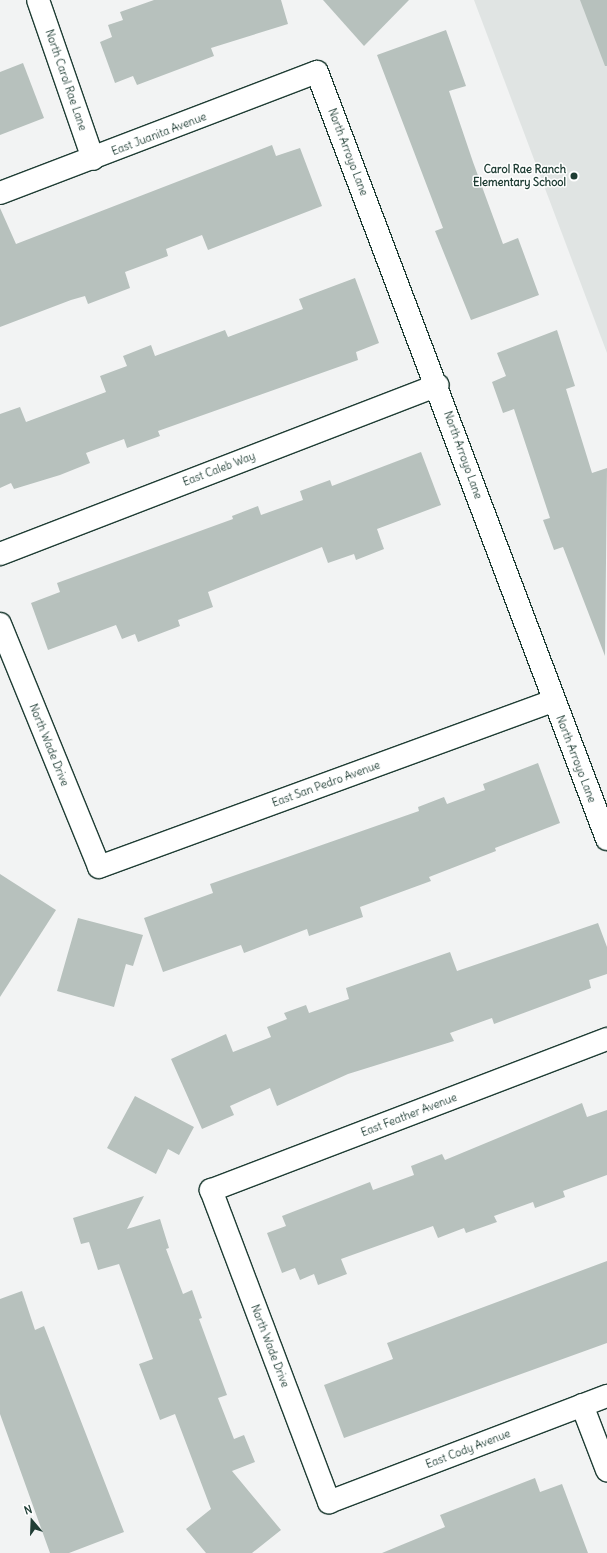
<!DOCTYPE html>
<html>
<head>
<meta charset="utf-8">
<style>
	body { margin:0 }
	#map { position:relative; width:607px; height:1553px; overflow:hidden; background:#f2f3f3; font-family:Delius,sans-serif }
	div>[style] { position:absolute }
	.built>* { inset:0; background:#e0e4e3 }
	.building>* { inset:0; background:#b7c1bd }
	.roads { filter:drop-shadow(1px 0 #1f3d34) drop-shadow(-1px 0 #1f3d34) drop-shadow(0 1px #1f3d34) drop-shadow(0 -1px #1f3d34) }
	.minor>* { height:22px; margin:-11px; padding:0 11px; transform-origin:11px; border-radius:11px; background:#fff }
	.dots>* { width:11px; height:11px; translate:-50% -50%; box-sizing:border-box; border:2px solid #fff; border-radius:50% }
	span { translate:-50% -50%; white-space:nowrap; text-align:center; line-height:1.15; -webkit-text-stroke:3px #fff; paint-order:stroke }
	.street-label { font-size:11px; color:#1f3d34 }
	.poi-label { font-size:11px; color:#1f3d34; font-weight:700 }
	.right { translate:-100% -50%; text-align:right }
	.north { position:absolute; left:12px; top:1501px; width:40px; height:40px; -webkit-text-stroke:3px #fff; paint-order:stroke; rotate:341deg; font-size:11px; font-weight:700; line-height:16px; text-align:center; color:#1f3d34 }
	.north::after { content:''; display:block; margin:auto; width:14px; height:18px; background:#1f3d34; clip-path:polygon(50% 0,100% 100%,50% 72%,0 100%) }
</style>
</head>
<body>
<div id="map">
	<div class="built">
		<div style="clip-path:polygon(474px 0,607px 0,607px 353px)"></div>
	</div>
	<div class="building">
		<div style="clip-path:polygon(154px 0,281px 0,288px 24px,211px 48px,214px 56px,137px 85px,133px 76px,115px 83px,100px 42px,112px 37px,108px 25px,123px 20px,120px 12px)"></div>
		<div style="clip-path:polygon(323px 0,409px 0,364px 46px)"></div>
		<div style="clip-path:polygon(580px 0,607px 0,607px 66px,605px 66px)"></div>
		<div style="clip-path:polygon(446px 30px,466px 86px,449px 91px,473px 162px,503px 244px,518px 238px,539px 295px,471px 320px,435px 231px,443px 228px,377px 55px)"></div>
		<div style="clip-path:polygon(23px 63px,44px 118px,0 135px,0 72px)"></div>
		<div style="clip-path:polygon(272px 145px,276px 156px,300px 148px,322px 206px,208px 250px,202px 235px,166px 249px,168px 256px,125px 272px,130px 288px,88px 304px,85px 296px,71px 300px,0 327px,0 208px,16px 244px)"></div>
		<div style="clip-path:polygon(355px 278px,379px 343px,356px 352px,358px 360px,158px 431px,160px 436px,127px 448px,124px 439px,86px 453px,90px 463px,60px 475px,14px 489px,11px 483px,0 488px,0 414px,20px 407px,26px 422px,106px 392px,100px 376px,127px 366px,123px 356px,151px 345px,155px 356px,225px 330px,228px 337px,303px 309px,299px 299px)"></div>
		<div style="clip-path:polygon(557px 330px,575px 386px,566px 389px,592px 473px,607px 468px,605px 656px,563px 547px,554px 550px,543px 520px,550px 518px,514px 409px,503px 413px,492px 382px,506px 376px,497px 353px)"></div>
		<div style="clip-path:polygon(421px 452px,441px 505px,377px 529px,384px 549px,356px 560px,354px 554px,328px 563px,322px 547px,208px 592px,213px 607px,178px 620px,180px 626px,138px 642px,135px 634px,122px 639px,116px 625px,48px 650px,31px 603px,60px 592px,57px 583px,233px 519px,232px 516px,258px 506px,261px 515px,303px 500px,300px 491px,330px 480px,332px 486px)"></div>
		<div style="clip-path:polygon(538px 763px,560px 823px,495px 848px,496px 851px,429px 877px,431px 881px,360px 907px,363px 917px,309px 936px,307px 929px,244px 953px,241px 945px,163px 972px,144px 918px,213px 893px,210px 884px,419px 811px,418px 807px,444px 797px,447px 804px,485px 790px,483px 784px)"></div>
		<div style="clip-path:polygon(0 874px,56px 910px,0 997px)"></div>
		<div style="clip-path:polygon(78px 918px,143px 935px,133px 966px,126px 964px,114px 1007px,57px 991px)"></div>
		<div style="clip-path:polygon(598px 923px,607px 947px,607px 974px,589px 980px,591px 988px,494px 1024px,492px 1018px,450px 1033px,454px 1041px,348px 1074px,277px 1106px,270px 1088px,230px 1106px,234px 1115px,202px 1129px,171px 1059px,226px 1034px,233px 1052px,271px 1037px,267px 1027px,287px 1019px,284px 1013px,306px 1005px,309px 1013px,349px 999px,346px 988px,450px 952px,457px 971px)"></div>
		<div style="clip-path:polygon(135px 1096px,194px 1127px,179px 1155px,168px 1149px,156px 1174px,107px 1148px)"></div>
		<div style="clip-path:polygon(582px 1103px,587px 1117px,607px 1110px,607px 1175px,563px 1191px,565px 1197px,535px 1208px,533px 1202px,494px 1216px,497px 1222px,466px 1233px,464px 1228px,438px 1238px,433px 1226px,341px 1259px,347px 1274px,318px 1285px,314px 1274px,300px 1280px,295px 1268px,282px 1273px,267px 1233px,286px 1226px,282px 1216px,370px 1182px,373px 1190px,414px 1175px,411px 1166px,442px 1154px,445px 1160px)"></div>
		<div style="clip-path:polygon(144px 1196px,127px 1229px,160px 1219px,169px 1248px,166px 1249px,183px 1294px,192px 1290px,202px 1318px,199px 1319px,227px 1395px,218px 1398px,234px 1439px,244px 1435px,255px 1462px,232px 1471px,281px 1530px,252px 1553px,206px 1553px,186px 1529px,211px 1509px,175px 1414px,160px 1420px,139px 1364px,153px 1359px,119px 1264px,98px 1270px,89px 1242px,81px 1244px,73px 1218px)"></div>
		<div style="clip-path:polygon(607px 1261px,607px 1343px,344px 1438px,324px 1385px,393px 1359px,387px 1343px)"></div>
		<div style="clip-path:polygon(22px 1291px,35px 1330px,44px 1326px,124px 1532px,69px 1553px,50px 1553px,0 1414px,0 1299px)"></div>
		<div style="clip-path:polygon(535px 1478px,540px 1492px,562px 1484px,588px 1553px,382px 1553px,445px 1527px,440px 1515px)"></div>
	</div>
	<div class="roads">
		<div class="minor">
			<div style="left:38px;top:0;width:168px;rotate:70.9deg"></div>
			<div style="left:0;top:193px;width:339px;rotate:-20.9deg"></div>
			<div style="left:317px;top:72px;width:820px;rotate:69.29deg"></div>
			<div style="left:0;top:554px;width:469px;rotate:-21.1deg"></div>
			<div style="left:0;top:624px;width:262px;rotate:67.8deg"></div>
			<div style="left:99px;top:867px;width:483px;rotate:-20.1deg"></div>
			<div style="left:607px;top:1039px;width:424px;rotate:159.1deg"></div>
			<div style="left:211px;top:1190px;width:334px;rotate:69.3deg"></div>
			<div style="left:329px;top:1502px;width:298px;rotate:-20.9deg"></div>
			<div style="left:582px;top:1405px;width:70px;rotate:69deg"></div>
		</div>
	</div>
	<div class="dots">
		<div style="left:574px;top:176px;background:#1f3d34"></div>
	</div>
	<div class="street-label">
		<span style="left:66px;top:80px;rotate:71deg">North Carol Rae Lane</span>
		<span style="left:159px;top:134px;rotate:-21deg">East Juanita Avenue</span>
		<span style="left:348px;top:152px;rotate:69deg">North Arroyo Lane</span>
		<span style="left:463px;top:455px;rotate:70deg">North Arroyo Lane</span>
		<span style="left:219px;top:469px;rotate:-21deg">East Caleb Way</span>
		<span style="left:49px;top:745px;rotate:68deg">North Wade Drive</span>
		<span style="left:576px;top:759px;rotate:69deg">North Arroyo Lane</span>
		<span style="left:326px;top:784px;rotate:-20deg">East San Pedro Avenue</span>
		<span style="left:409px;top:1115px;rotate:-21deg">East Feather Avenue</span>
		<span style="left:270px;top:1346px;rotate:69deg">North Wade Drive</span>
		<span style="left:468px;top:1449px;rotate:-21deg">East Cody Avenue</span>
	</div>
	<div class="poi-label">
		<span class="right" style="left:566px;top:176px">Carol Rae Ranch<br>Elementary School</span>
	</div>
	<div class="north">N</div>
</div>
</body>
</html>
